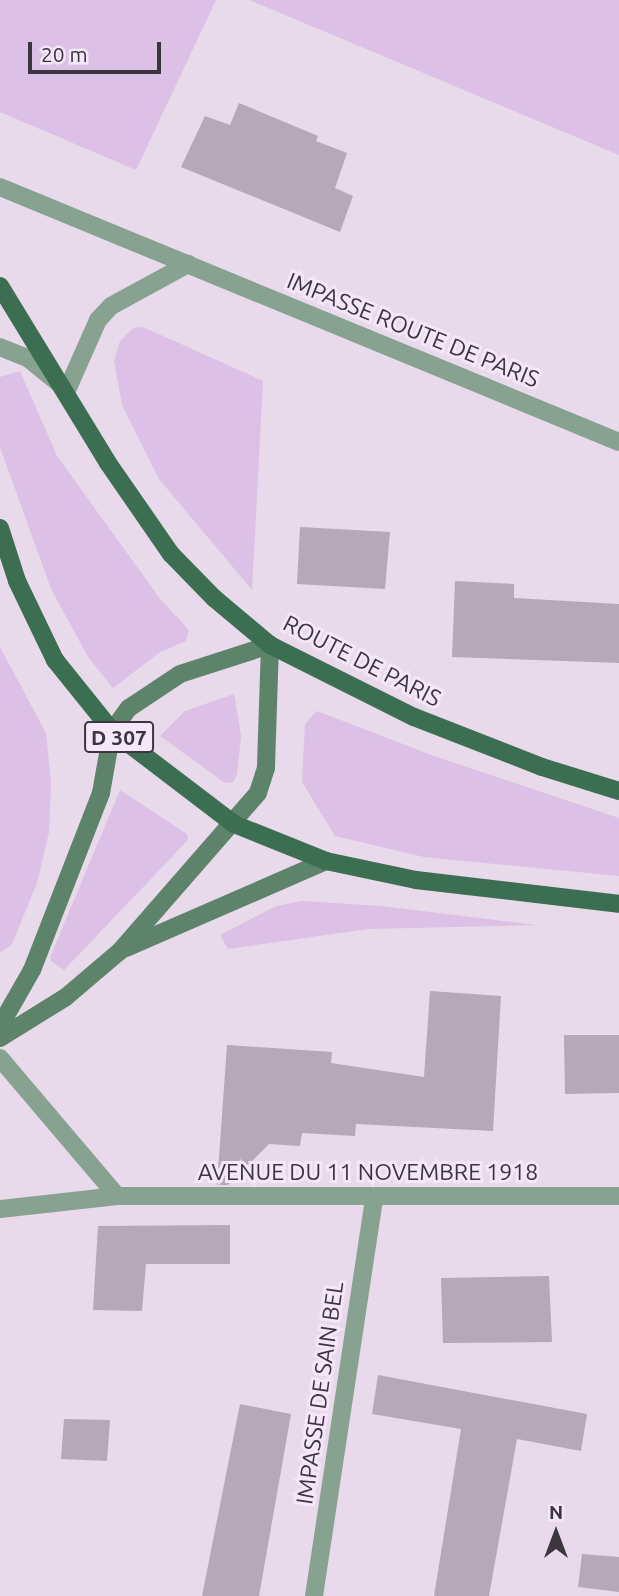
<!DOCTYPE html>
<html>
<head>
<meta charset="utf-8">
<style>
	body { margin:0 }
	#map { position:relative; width:619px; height:1596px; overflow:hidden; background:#e8d9eb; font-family:Ubuntu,sans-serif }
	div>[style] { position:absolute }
	.green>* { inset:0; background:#ddc0e5 }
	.building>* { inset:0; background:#b6a8b9 }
	.minor>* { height:18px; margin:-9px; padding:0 9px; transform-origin:9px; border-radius:9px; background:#88a291 }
	.secondary>* { height:18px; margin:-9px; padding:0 9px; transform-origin:9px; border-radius:9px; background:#5d846b }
	.primary>* { height:18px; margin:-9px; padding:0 9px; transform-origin:9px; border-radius:9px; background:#3c6e51 }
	span { translate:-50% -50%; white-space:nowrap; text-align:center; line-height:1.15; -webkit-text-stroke:6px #f5e6f9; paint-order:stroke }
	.shield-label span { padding:2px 5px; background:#f5e6f9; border:2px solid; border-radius:5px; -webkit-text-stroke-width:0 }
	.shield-label { font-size:21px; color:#3b353d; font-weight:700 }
	.street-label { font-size:23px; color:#3b353d }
	.north { position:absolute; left:521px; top:1498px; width:70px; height:70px; -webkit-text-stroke:5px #f5e6f9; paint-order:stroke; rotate:0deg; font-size:19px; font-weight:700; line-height:28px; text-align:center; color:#3b353d }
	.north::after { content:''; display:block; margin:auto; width:24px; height:32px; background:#3b353d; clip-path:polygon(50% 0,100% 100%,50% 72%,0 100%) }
	.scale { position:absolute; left:28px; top:42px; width:133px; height:32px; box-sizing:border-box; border:4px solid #3b353d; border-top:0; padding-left:9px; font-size:21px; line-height:24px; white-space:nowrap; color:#3b353d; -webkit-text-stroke:5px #f5e6f9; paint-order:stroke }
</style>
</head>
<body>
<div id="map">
	<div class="green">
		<div style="clip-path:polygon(0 0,216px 0,136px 170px,0 112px)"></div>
		<div style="clip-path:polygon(249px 0,619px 0,619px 155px)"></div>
		<div style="clip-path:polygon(143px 327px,263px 381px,252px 590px,159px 479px,122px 405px,114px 361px,120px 341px,133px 328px)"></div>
		<div style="clip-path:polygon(20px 371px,57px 456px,161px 600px,189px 630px,186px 641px,160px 652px,113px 688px,88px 657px,51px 589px,0 447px,0 377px)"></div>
		<div style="clip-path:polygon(0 647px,46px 733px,51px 781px,49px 832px,37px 883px,12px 944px,0 953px)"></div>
		<div style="clip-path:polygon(234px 694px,241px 736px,237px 774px,233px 782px,225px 783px,160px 736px,185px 711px)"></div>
		<div style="clip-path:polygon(317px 711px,434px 756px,619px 818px,619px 876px,424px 857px,335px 836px,302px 782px,305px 724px)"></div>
		<div style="clip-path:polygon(120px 790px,187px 834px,188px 840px,64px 970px,51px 961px,51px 955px)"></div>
		<div style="clip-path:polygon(302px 901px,381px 906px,537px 925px,368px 929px,228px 949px,220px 935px,276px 906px)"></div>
	</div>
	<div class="building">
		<div style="clip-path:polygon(239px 103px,318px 136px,316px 141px,347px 153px,335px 188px,353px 196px,340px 232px,181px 167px,205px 116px,230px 125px)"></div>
		<div style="clip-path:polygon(300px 527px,390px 532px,385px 589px,297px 584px)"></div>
		<div style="clip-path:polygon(455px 581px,514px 584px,514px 598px,619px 604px,619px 663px,452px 657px)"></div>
		<div style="clip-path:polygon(430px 991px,501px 996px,493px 1131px,356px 1124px,355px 1136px,302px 1133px,300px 1146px,269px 1144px,228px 1185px,217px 1185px,227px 1045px,332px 1052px,331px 1063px,424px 1077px)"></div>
		<div style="clip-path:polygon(564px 1035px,619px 1035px,619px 1093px,565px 1094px)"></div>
		<div style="clip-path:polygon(230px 1225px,230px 1264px,146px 1264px,142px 1311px,93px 1310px,98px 1226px)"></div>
		<div style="clip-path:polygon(549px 1276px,552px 1342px,443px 1343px,441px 1278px)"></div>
		<div style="clip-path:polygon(378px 1375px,587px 1414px,581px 1451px,517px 1439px,489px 1596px,434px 1596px,461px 1429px,372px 1414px)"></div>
		<div style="clip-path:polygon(240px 1404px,291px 1414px,259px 1596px,202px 1596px)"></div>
		<div style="clip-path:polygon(64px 1419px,110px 1420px,107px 1461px,61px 1459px)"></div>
		<div style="clip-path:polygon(582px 1554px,619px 1557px,619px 1592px,578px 1587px)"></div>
	</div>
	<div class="minor">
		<div style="left:0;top:187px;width:669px;rotate:22.39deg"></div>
		<div style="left:0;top:347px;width:31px;rotate:22deg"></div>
		<div style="left:29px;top:359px;width:49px;rotate:39.2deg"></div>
		<div style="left:67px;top:390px;width:77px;rotate:-66.1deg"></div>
		<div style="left:98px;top:320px;width:19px;rotate:-47deg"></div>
		<div style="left:111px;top:306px;width:88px;rotate:-28.6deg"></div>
		<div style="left:0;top:1058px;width:181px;rotate:49.7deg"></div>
		<div style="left:0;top:1209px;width:118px;rotate:-6.3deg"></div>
		<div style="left:117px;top:1196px;width:502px"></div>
		<div style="left:314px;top:1596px;width:403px;rotate:-81.4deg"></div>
	</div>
	<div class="secondary">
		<div style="left:126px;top:948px;width:218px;rotate:-23.5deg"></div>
		<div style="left:0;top:1026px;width:64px;rotate:-60.3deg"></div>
		<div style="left:32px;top:970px;width:190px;rotate:-68.7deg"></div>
		<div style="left:101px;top:793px;width:63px;rotate:-79.9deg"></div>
		<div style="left:112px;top:731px;width:29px;rotate:-54deg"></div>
		<div style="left:129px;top:708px;width:61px;rotate:-33.7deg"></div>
		<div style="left:180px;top:674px;width:95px;rotate:-17.9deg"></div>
		<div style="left:270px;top:645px;width:123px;rotate:91.9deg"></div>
		<div style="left:266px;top:768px;width:26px;rotate:108deg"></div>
		<div style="left:258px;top:793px;width:210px;rotate:131.1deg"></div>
		<div style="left:120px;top:951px;width:71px;rotate:139.6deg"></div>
		<div style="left:66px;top:997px;width:78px;rotate:148.2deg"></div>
	</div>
	<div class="primary">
		<div style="left:0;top:286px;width:207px;rotate:58.6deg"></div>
		<div style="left:108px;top:463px;width:111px;rotate:55.3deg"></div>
		<div style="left:171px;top:554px;width:62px;rotate:45.7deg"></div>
		<div style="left:214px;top:598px;width:73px;rotate:40deg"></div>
		<div style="left:270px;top:645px;width:161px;rotate:26.6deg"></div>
		<div style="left:414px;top:717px;width:137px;rotate:21.3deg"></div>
		<div style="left:542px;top:767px;width:81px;rotate:17.3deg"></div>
		<div style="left:0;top:528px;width:56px;rotate:72.2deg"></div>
		<div style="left:17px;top:581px;width:88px;rotate:64.3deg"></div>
		<div style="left:55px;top:660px;width:91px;rotate:51.2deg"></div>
		<div style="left:112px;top:731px;width:153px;rotate:37.3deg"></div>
		<div style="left:234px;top:824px;width:99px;rotate:21.9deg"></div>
		<div style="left:326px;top:861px;width:92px;rotate:11.9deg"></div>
		<div style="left:416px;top:880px;width:204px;rotate:6.7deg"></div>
	</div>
	<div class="shield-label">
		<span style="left:119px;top:737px">D 307</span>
	</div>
	<div class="street-label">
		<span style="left:413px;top:330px;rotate:22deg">IMPASSE ROUTE DE PARIS</span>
		<span style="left:362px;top:661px;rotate:27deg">ROUTE DE PARIS</span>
		<span style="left:368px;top:1172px">AVENUE DU 11 NOVEMBRE 1918</span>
		<span style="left:320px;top:1393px;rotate:-82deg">IMPASSE DE SAIN BEL</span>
	</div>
	<div class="north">N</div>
	<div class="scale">20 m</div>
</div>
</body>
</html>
